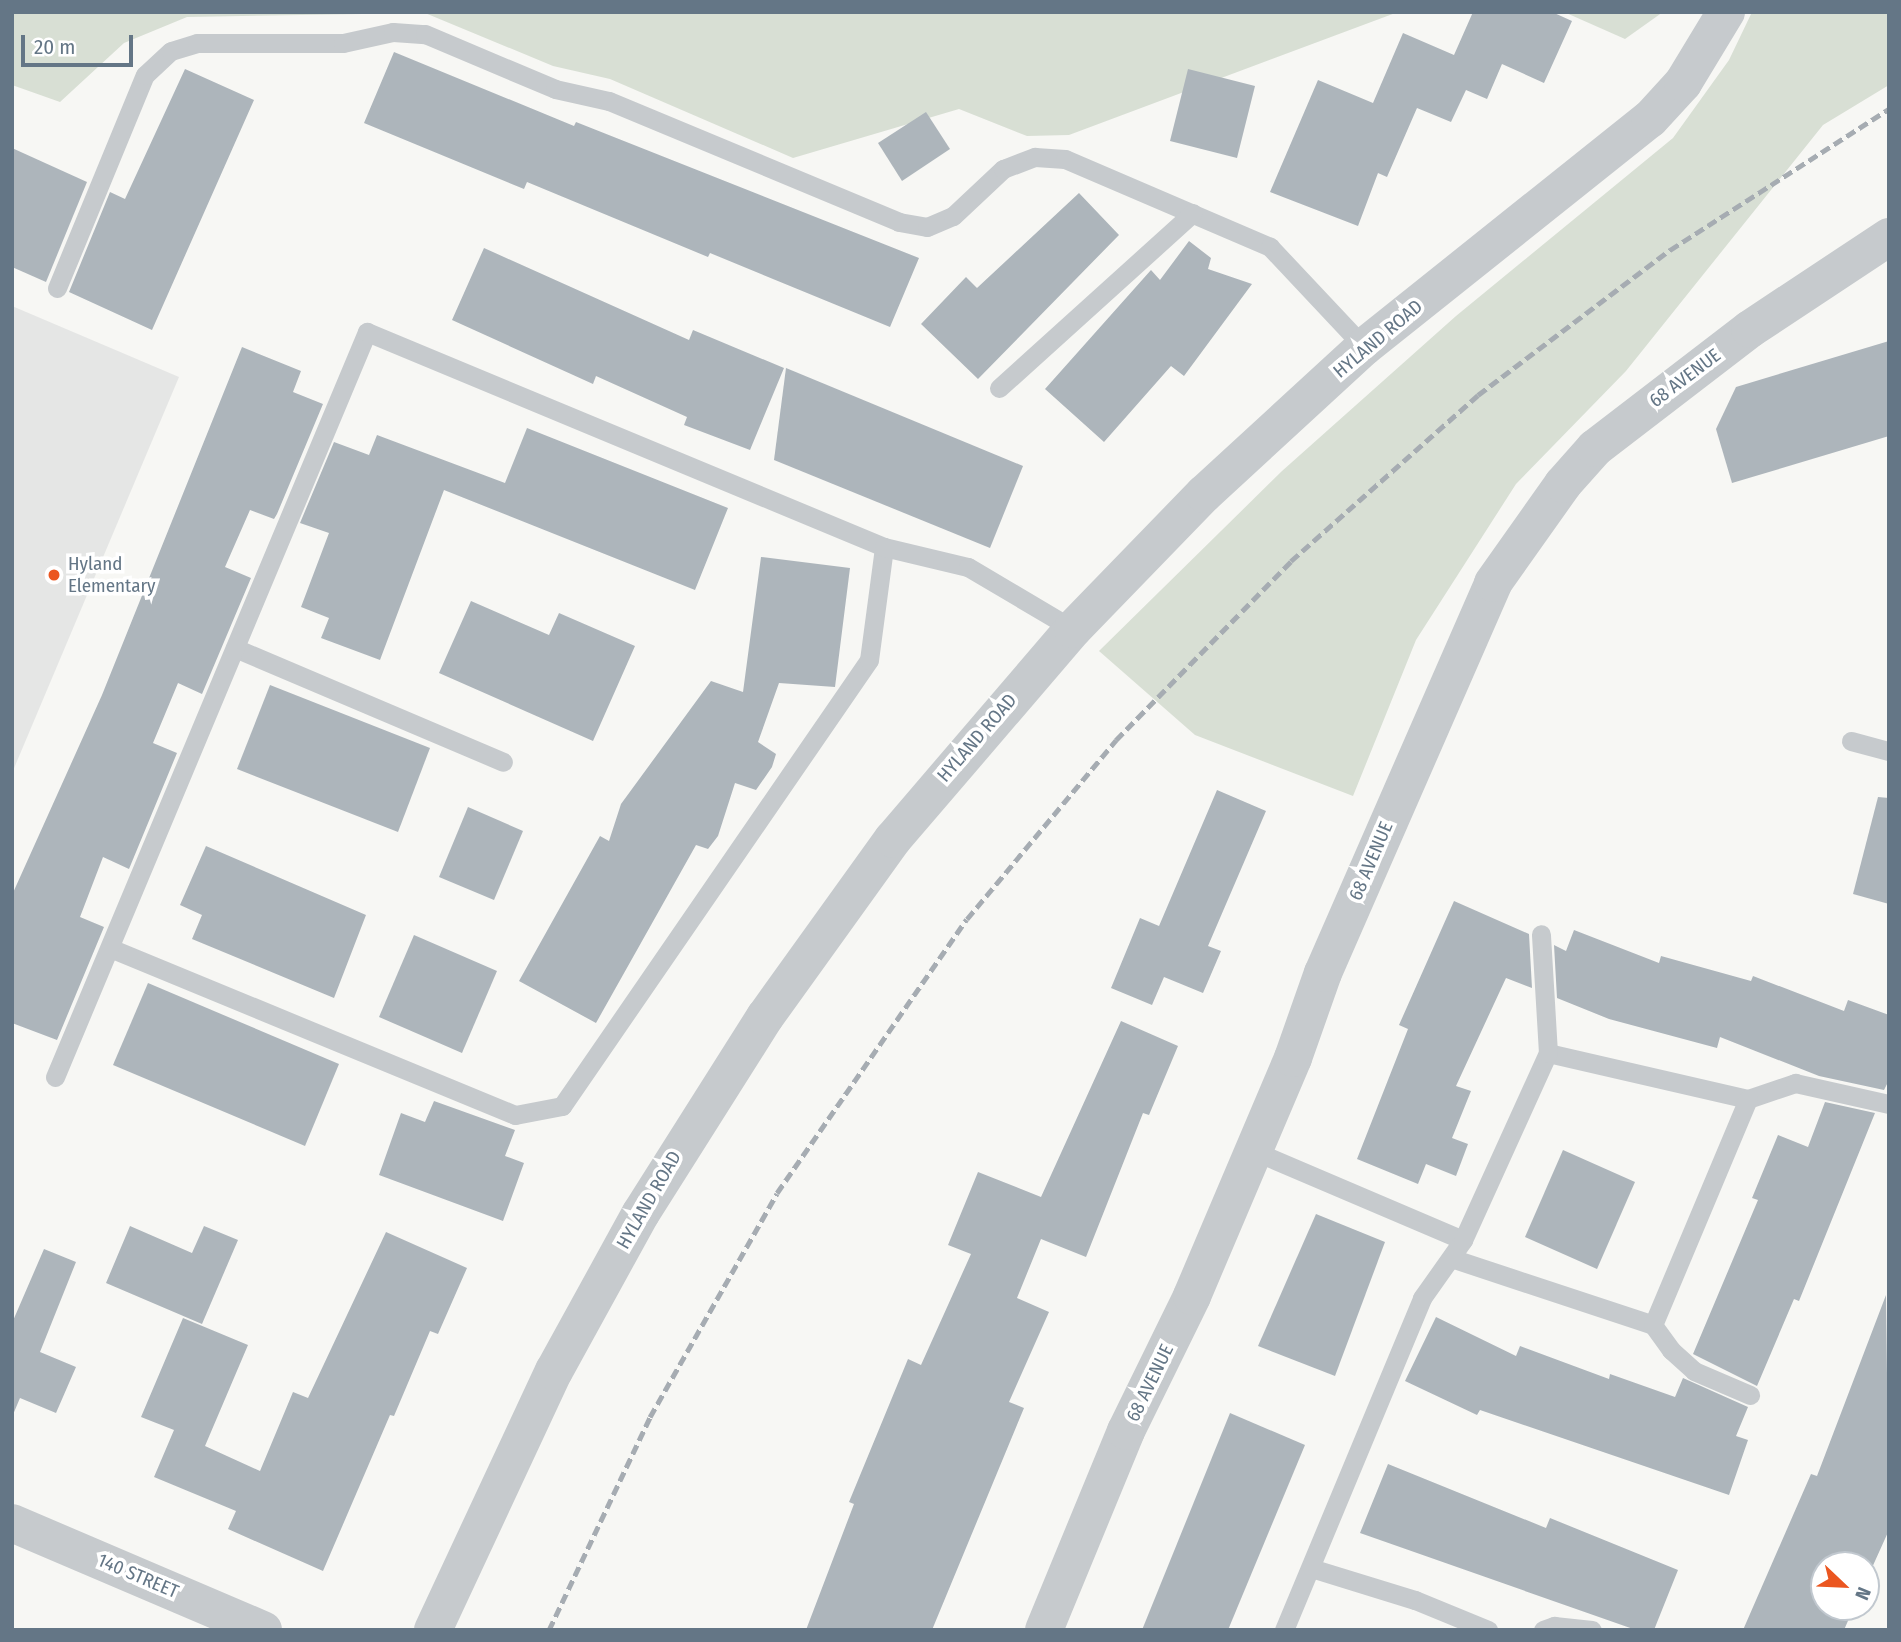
<!DOCTYPE html>
<html>
<head>
<meta charset="utf-8">
<style>
	body { margin:0 }
	#map { position:relative; width:1901px; height:1642px; overflow:hidden; background:#f7f7f4; font-family:"Fira Sans Condensed",sans-serif }
	div>[style] { position:absolute }
	.built>* { inset:0; background:#e5e6e5 }
	.green>* { inset:0; background:#d8dfd4 }
	.building>* { inset:0; background:#adb5bb }
	.service>* { height:19px; margin:-9.5px; padding:0 9.5px; transform-origin:9.5px; border-radius:9.5px; background:#c6cacd }
	.minor>* { height:38px; margin:-19px; padding:0 19px; transform-origin:19px; border-radius:19px; background:#c6cacd }
	.tertiary>* { height:38px; margin:-19px; padding:0 19px; transform-origin:19px; border-radius:19px; background:#c6cacd }
	.rail>* { height:5px; margin-top:-2.5px; transform-origin:0; background:repeating-linear-gradient(90deg,#a6acb2 0 10px,transparent 0 15px) }
	.dots>* { width:19px; height:19px; translate:-50% -50%; box-sizing:border-box; border:4px solid #fff; border-radius:50% }
	span { translate:-50% -50%; white-space:nowrap; text-align:center; line-height:1.15; -webkit-text-stroke:7px #fff; paint-order:stroke }
	.street-label { font-size:19px; color:#647686 }
	.poi-label { font-size:19px; color:#647686 }
	.left { translate:0 -50%; text-align:left }
	.frame { position:absolute; inset:0; border:14px solid #647686; pointer-events:none }
	.north { position:absolute; left:1810px; top:1551px; width:70px; height:70px; box-sizing:border-box; background:#fff; border:2px solid #c1c8cf; border-radius:50%; rotate:113deg; font-size:19px; font-weight:700; line-height:28px; text-align:center; color:#647686 }
	.north::after { content:''; display:block; margin:auto; width:24px; height:32px; background:#eb5620; clip-path:polygon(50% 0,100% 100%,50% 72%,0 100%) }
	.scale { position:absolute; left:21px; top:35px; width:112px; height:32px; box-sizing:border-box; border:4px solid #647686; border-top:0; padding-left:9px; font-size:21px; line-height:24px; white-space:nowrap; color:#647686; -webkit-text-stroke:5px #fff; paint-order:stroke }
</style>
</head>
<body>
<div id="map">
	<div class="built">
		<div style="clip-path:polygon(12px 306px,179px 377px,12px 773px)"></div>
	</div>
	<div class="green">
		<div style="clip-path:polygon(12px 12px,1398px 12px,1069px 135px,1027px 136px,959px 109px,793px 158px,610px 79px,553px 66px,425px 13px,187px 17px,124px 43px,60px 102px,12px 85px)"></div>
		<div style="clip-path:polygon(1564px 12px,1663px 12px,1625px 39px)"></div>
		<div style="clip-path:polygon(1752px 12px,1889px 12px,1889px 85px,1823px 125px,1626px 371px,1516px 484px,1416px 640px,1353px 796px,1195px 735px,1099px 651px,1282px 471px,1456px 316px,1673px 138px,1729px 60px)"></div>
	</div>
	<div class="building">
		<div style="clip-path:polygon(1473px 12px,1552px 12px,1572px 21px,1544px 83px,1502px 64px,1487px 99px,1466px 90px,1451px 122px,1417px 108px,1387px 177px,1378px 173px,1358px 226px,1270px 192px,1318px 80px,1373px 103px,1403px 33px,1454px 55px)"></div>
		<div style="clip-path:polygon(394px 52px,574px 126px,576px 122px,919px 258px,890px 327px,710px 253px,708px 257px,527px 182px,524px 189px,364px 123px)"></div>
		<div style="clip-path:polygon(185px 69px,254px 100px,152px 330px,69px 292px,110px 192px,125px 199px)"></div>
		<div style="clip-path:polygon(1188px 69px,1255px 86px,1237px 158px,1170px 141px)"></div>
		<div style="clip-path:polygon(926px 112px,950px 149px,902px 181px,878px 143px)"></div>
		<div style="clip-path:polygon(12px 148px,87px 182px,46px 282px,12px 267px)"></div>
		<div style="clip-path:polygon(1079px 193px,1119px 235px,978px 379px,921px 324px,966px 277px,977px 288px)"></div>
		<div style="clip-path:polygon(1189px 241px,1211px 258px,1208px 269px,1252px 284px,1184px 376px,1171px 366px,1104px 442px,1045px 389px,1151px 270px,1160px 280px)"></div>
		<div style="clip-path:polygon(484px 248px,689px 340px,693px 330px,784px 368px,750px 450px,684px 425px,687px 417px,596px 376px,593px 384px,452px 320px)"></div>
		<div style="clip-path:polygon(1889px 341px,1889px 436px,1732px 483px,1716px 429px,1736px 387px)"></div>
		<div style="clip-path:polygon(242px 347px,301px 371px,293px 392px,323px 404px,277px 514px,274px 519px,250px 510px,225px 567px,251px 578px,202px 694px,178px 683px,153px 743px,177px 753px,129px 869px,103px 857px,80px 917px,104px 927px,57px 1040px,12px 1023px,12px 895px,102px 695px)"></div>
		<div style="clip-path:polygon(786px 368px,1023px 466px,990px 548px,774px 460px)"></div>
		<div style="clip-path:polygon(527px 428px,728px 508px,695px 590px,444px 490px,380px 660px,321px 638px,329px 618px,301px 607px,329px 533px,300px 523px,334px 442px,369px 455px,377px 435px,505px 483px)"></div>
		<div style="clip-path:polygon(761px 557px,850px 568px,835px 687px,779px 683px,758px 742px,776px 754px,772px 767px,756px 790px,735px 783px,718px 836px,708px 849px,696px 845px,596px 1023px,519px 981px,600px 836px,609px 841px,621px 804px,711px 681px,743px 692px)"></div>
		<div style="clip-path:polygon(471px 601px,549px 635px,559px 613px,635px 646px,593px 741px,439px 673px)"></div>
		<div style="clip-path:polygon(270px 685px,430px 748px,398px 832px,237px 769px)"></div>
		<div style="clip-path:polygon(1217px 790px,1266px 811px,1208px 946px,1221px 951px,1203px 993px,1164px 977px,1152px 1005px,1111px 988px,1140px 918px,1159px 926px)"></div>
		<div style="clip-path:polygon(1878px 797px,1889px 798px,1889px 904px,1853px 894px)"></div>
		<div style="clip-path:polygon(468px 807px,523px 831px,494px 900px,439px 877px)"></div>
		<div style="clip-path:polygon(206px 846px,366px 915px,334px 998px,192px 939px,202px 915px,180px 905px)"></div>
		<div style="clip-path:polygon(1454px 901px,1529px 934px,1532px 988px,1506px 978px,1456px 1086px,1471px 1091px,1452px 1138px,1468px 1144px,1456px 1176px,1426px 1164px,1418px 1184px,1357px 1159px,1408px 1029px,1399px 1025px)"></div>
		<div style="clip-path:polygon(1574px 930px,1659px 963px,1661px 956px,1751px 981px,1753px 976px,1844px 1011px,1848px 1000px,1889px 1015px,1889px 1080px,1884px 1090px,1819px 1076px,1720px 1037px,1717px 1048px,1609px 1019px,1557px 998px,1554px 945px,1566px 951px)"></div>
		<div style="clip-path:polygon(414px 935px,497px 971px,462px 1053px,379px 1017px)"></div>
		<div style="clip-path:polygon(148px 983px,339px 1064px,305px 1146px,113px 1065px)"></div>
		<div style="clip-path:polygon(1121px 1021px,1178px 1046px,1149px 1115px,1143px 1113px,1086px 1257px,1041px 1239px,1017px 1298px,1049px 1312px,1009px 1402px,1024px 1408px,932px 1630px,806px 1630px,854px 1504px,849px 1502px,908px 1359px,921px 1365px,971px 1254px,948px 1245px,978px 1172px,1041px 1197px)"></div>
		<div style="clip-path:polygon(434px 1101px,515px 1130px,505px 1156px,524px 1163px,503px 1221px,379px 1175px,401px 1113px,425px 1122px)"></div>
		<div style="clip-path:polygon(1825px 1102px,1875px 1113px,1799px 1301px,1794px 1299px,1757px 1386px,1693px 1354px,1758px 1200px,1752px 1198px,1778px 1135px,1808px 1147px)"></div>
		<div style="clip-path:polygon(1563px 1150px,1635px 1182px,1597px 1269px,1525px 1237px)"></div>
		<div style="clip-path:polygon(1316px 1214px,1385px 1242px,1335px 1376px,1258px 1346px)"></div>
		<div style="clip-path:polygon(130px 1226px,192px 1253px,204px 1226px,238px 1240px,202px 1324px,106px 1283px)"></div>
		<div style="clip-path:polygon(386px 1232px,467px 1268px,438px 1334px,430px 1331px,394px 1416px,390px 1415px,323px 1571px,228px 1529px,236px 1511px,154px 1477px,174px 1430px,141px 1417px,183px 1318px,248px 1345px,205px 1446px,260px 1471px,293px 1392px,308px 1398px)"></div>
		<div style="clip-path:polygon(44px 1249px,76px 1262px,40px 1352px,76px 1367px,56px 1413px,20px 1398px,12px 1417px,12px 1323px)"></div>
		<div style="clip-path:polygon(1886px 1295px,1889px 1530px,1866px 1581px,1866px 1565px,1824px 1565px,1824px 1607px,1854px 1607px,1844px 1630px,1743px 1630px,1811px 1474px,1817px 1476px)"></div>
		<div style="clip-path:polygon(1436px 1317px,1516px 1356px,1520px 1346px,1609px 1379px,1610px 1374px,1675px 1397px,1683px 1378px,1748px 1407px,1736px 1436px,1748px 1440px,1729px 1495px,1480px 1410px,1477px 1415px,1405px 1381px)"></div>
		<div style="clip-path:polygon(1230px 1413px,1305px 1445px,1228px 1630px,1142px 1630px)"></div>
		<div style="clip-path:polygon(1388px 1464px,1546px 1528px,1550px 1518px,1678px 1570px,1654px 1630px,1636px 1630px,1360px 1533px)"></div>
	</div>
	<div class="service">
		<div style="left:57px;top:288px;width:230px;rotate:-67.6deg"></div>
		<div style="left:145px;top:75px;width:35px;rotate:-43deg"></div>
		<div style="left:171px;top:51px;width:27px;rotate:-17deg"></div>
		<div style="left:197px;top:43px;width:146px"></div>
		<div style="left:343px;top:43px;width:51px;rotate:-12.4deg"></div>
		<div style="left:393px;top:32px;width:32px;rotate:4deg"></div>
		<div style="left:425px;top:34px;width:141px;rotate:22.9deg"></div>
		<div style="left:555px;top:89px;width:55px;rotate:12.5deg"></div>
		<div style="left:609px;top:101px;width:314px;rotate:22.6deg"></div>
		<div style="left:899px;top:222px;width:28px;rotate:10deg"></div>
		<div style="left:927px;top:227px;width:28px;rotate:-23deg"></div>
		<div style="left:953px;top:216px;width:69px;rotate:-43.2deg"></div>
		<div style="left:1003px;top:169px;width:34px;rotate:-21deg"></div>
		<div style="left:1035px;top:157px;width:30px;rotate:4deg"></div>
		<div style="left:1065px;top:159px;width:223px;rotate:23.2deg"></div>
		<div style="left:1270px;top:247px;width:137px;rotate:46.8deg"></div>
		<div style="left:999px;top:388px;width:261px;rotate:-42.1deg"></div>
		<div style="left:235px;top:648px;width:291px;rotate:23deg"></div>
		<div style="left:1851px;top:741px;width:39px;rotate:15deg"></div>
		<div style="left:110px;top:948px;width:438px;rotate:22.4deg"></div>
		<div style="left:515px;top:1115px;width:48px;rotate:-10.8deg"></div>
		<div style="left:562px;top:1106px;width:541px;rotate:-55.46deg"></div>
		<div style="left:869px;top:660px;width:114px;rotate:-82.4deg"></div>
		<div style="left:1548px;top:1053px;width:205px;rotate:13deg"></div>
		<div style="left:1748px;top:1099px;width:50px;rotate:-18.8deg"></div>
		<div style="left:1795px;top:1083px;width:96px;rotate:12.6deg"></div>
		<div style="left:55px;top:1077px;width:808px;rotate:-67.28deg"></div>
		<div style="left:367px;top:332px;width:560px;rotate:22.58deg"></div>
		<div style="left:884px;top:547px;width:86px;rotate:13.4deg"></div>
		<div style="left:968px;top:567px;width:122px;rotate:30.6deg"></div>
		<div style="left:1254px;top:1151px;width:227px;rotate:23.1deg"></div>
		<div style="left:1451px;top:1258px;width:213px;rotate:18.3deg"></div>
		<div style="left:1653px;top:1325px;width:31px;rotate:54deg"></div>
		<div style="left:1671px;top:1350px;width:31px;rotate:42deg"></div>
		<div style="left:1694px;top:1371px;width:61px;rotate:23.2deg"></div>
		<div style="left:1653px;top:1325px;width:245px;rotate:-67.2deg"></div>
		<div style="left:1311px;top:1568px;width:109px;rotate:17.1deg"></div>
		<div style="left:1415px;top:1600px;width:79px;rotate:22.3deg"></div>
		<div style="left:1284px;top:1630px;width:360px;rotate:-67.4deg"></div>
		<div style="left:1422px;top:1298px;width:71px;rotate:-54.7deg"></div>
		<div style="left:1463px;top:1240px;width:205px;rotate:-65.6deg"></div>
		<div style="left:1548px;top:1053px;width:119px;rotate:-93.4deg"></div>
		<div style="left:1543px;top:1630px;width:12px;rotate:-20deg"></div>
		<div style="left:1554px;top:1626px;width:38px;rotate:6deg"></div>
	</div>
	<div class="minor">
		<div style="left:12px;top:1523px;width:273px;rotate:23.1deg"></div>
		<div style="left:1044px;top:1630px;width:215px;rotate:-67.6deg"></div>
		<div style="left:1126px;top:1431px;width:150px;rotate:-63.9deg"></div>
		<div style="left:1192px;top:1296px;width:259px;rotate:-67deg"></div>
		<div style="left:1293px;top:1058px;width:90px;rotate:-70.6deg"></div>
		<div style="left:1323px;top:973px;width:425px;rotate:-66.4deg"></div>
		<div style="left:1493px;top:583px;width:121px;rotate:-54.7deg"></div>
		<div style="left:1563px;top:484px;width:48px;rotate:-48.4deg"></div>
		<div style="left:1595px;top:448px;width:195px;rotate:-37.5deg"></div>
		<div style="left:1750px;top:329px;width:167px;rotate:-33.5deg"></div>
	</div>
	<div class="tertiary">
		<div style="left:433px;top:1630px;width:286px;rotate:-65deg"></div>
		<div style="left:554px;top:1371px;width:180px;rotate:-61.2deg"></div>
		<div style="left:641px;top:1213px;width:232px;rotate:-57.7deg"></div>
		<div style="left:765px;top:1017px;width:219px;rotate:-54.3deg"></div>
		<div style="left:893px;top:839px;width:277px;rotate:-49.4deg"></div>
		<div style="left:1073px;top:629px;width:188px;rotate:-45.9deg"></div>
		<div style="left:1204px;top:494px;width:217px;rotate:-42.6deg"></div>
		<div style="left:1364px;top:347px;width:366px;rotate:-38.6deg"></div>
		<div style="left:1650px;top:119px;width:49px;rotate:-47.5deg"></div>
		<div style="left:1683px;top:83px;width:83px;rotate:-58.8deg"></div>
	</div>
	<div class="rail">
		<div style="left:549px;top:1630px;width:236px;rotate:-64.6deg"></div>
		<div style="left:650px;top:1417px;width:257px;rotate:-60.4deg"></div>
		<div style="left:777px;top:1193px;width:333px;rotate:-55.3deg"></div>
		<div style="left:967px;top:919px;width:233px;rotate:-50.2deg"></div>
		<div style="left:1116px;top:740px;width:250px;rotate:-45.6deg"></div>
		<div style="left:1291px;top:561px;width:250px;rotate:-41.6deg"></div>
		<div style="left:1478px;top:395px;width:241px;rotate:-37.1deg"></div>
		<div style="left:1670px;top:250px;width:260px;rotate:-32.8deg"></div>
	</div>
	<div class="dots">
		<div style="left:54px;top:575px;background:#eb5620"></div>
	</div>
	<div class="street-label">
		<span style="left:1378px;top:339px;rotate:-40deg">HYLAND ROAD</span>
		<span style="left:1685px;top:378px;rotate:-37deg">68 AVENUE</span>
		<span style="left:977px;top:738px;rotate:-49deg">HYLAND ROAD</span>
		<span style="left:1371px;top:861px;rotate:-67deg">68 AVENUE</span>
		<span style="left:649px;top:1200px;rotate:-60deg">HYLAND ROAD</span>
		<span style="left:1150px;top:1383px;rotate:-64deg">68 AVENUE</span>
		<span style="left:138px;top:1576px;rotate:23deg">140 STREET</span>
	</div>
	<div class="poi-label">
		<span class="left" style="left:68px;top:575px">Hyland<br>Elementary</span>
	</div>
	<div class="frame"></div>
	<div class="north">N</div>
	<div class="scale">20 m</div>
</div>
</body>
</html>
